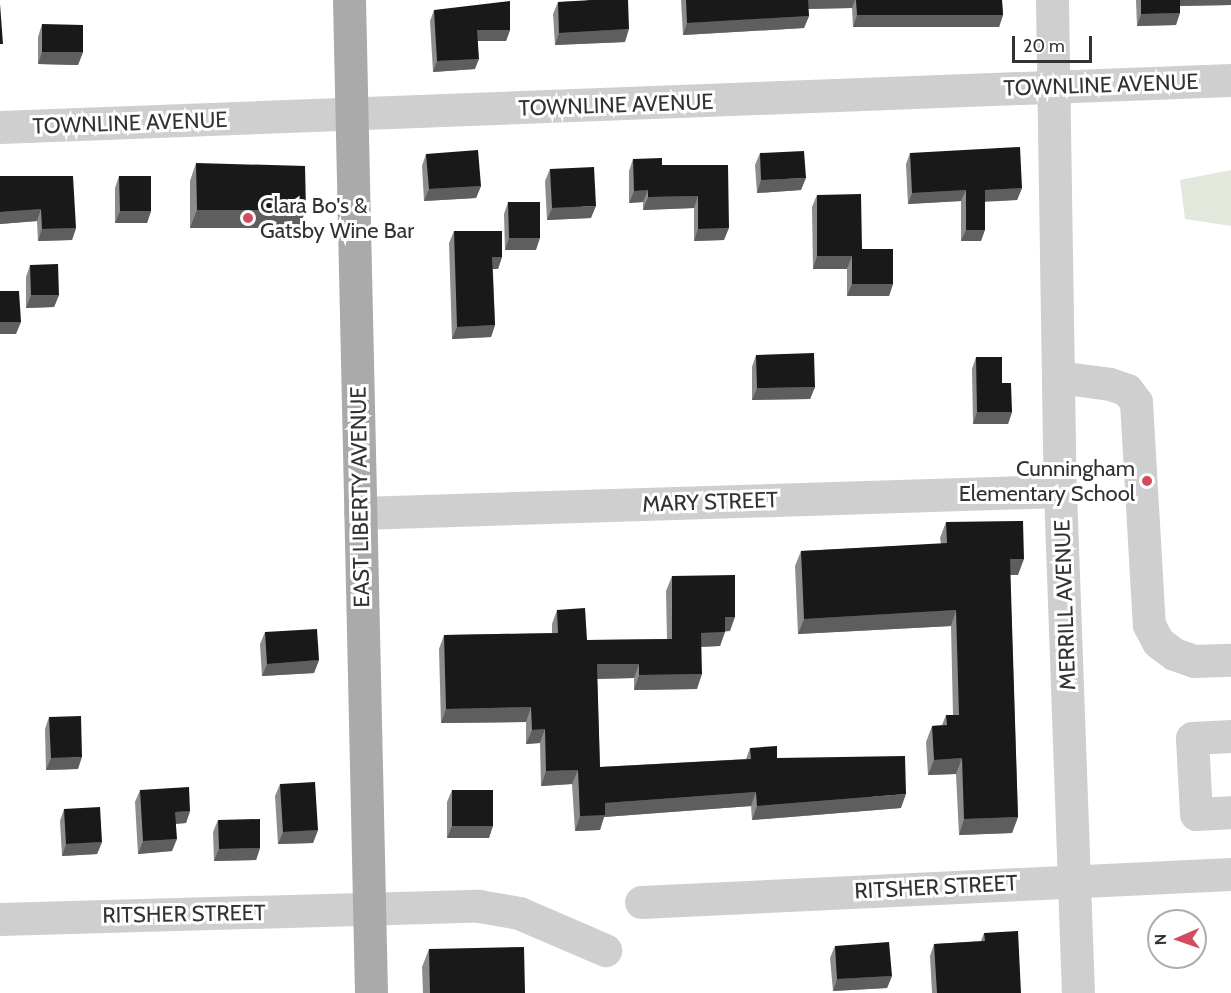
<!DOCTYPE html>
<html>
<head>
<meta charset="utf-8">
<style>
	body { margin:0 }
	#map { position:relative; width:1231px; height:993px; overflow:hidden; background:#fff; font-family:Cabin,sans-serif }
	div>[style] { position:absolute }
	.green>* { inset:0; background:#e3e8dc }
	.minor>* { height:33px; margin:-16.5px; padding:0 16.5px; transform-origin:16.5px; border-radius:16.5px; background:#cfcfcf }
	.major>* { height:33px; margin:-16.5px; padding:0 16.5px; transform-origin:16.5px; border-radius:16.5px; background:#aaa }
	.wall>* { inset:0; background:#8c8c8c }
	.shaded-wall>* { inset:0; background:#5e5e5e }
	.building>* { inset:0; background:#191919 }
	.dots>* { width:16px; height:16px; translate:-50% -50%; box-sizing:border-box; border:3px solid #fff; border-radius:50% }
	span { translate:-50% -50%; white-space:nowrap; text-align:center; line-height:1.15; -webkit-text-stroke:6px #fff; paint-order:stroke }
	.street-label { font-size:22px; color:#323232 }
	.poi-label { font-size:22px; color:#323232 }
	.left { translate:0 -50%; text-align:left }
	.right { translate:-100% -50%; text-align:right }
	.north { position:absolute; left:1147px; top:909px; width:60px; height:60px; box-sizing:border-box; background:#fff; border:2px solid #adadad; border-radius:50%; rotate:268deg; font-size:16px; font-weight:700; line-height:24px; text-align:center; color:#323232 }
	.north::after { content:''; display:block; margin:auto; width:21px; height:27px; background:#d24b5e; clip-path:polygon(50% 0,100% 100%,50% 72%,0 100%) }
	.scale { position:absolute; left:1012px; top:36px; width:80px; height:27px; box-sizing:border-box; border:3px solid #323232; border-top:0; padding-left:8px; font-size:18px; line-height:21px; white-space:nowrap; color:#323232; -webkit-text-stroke:4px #fff; paint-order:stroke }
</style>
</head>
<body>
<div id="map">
	<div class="green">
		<div style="clip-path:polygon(1231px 170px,1231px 226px,1185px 219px,1180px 180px)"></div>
	</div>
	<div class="minor">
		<div style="left:1052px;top:0;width:491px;rotate:89.1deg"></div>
		<div style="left:1060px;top:491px;width:502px;rotate:87.95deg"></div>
		<div style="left:0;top:127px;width:1232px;rotate:-2.19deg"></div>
		<div style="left:1058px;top:377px;width:52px;rotate:7.7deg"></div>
		<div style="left:1110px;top:384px;width:18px;rotate:19deg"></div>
		<div style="left:1127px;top:390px;width:15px;rotate:53deg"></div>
		<div style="left:1136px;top:402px;width:223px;rotate:86.7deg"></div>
		<div style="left:1149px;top:625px;width:19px;rotate:62deg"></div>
		<div style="left:1158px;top:642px;width:20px;rotate:37deg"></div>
		<div style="left:1174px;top:654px;width:21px;rotate:19deg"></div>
		<div style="left:1194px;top:661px;width:37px;rotate:-2deg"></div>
		<div style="left:360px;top:513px;width:700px;rotate:-1.8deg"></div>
		<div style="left:1231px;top:736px;width:39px;rotate:177deg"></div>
		<div style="left:1192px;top:738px;width:76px;rotate:87deg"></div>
		<div style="left:1196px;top:814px;width:35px;rotate:-3deg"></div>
		<div style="left:641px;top:902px;width:591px;rotate:-2.72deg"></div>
		<div style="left:0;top:919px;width:479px;rotate:-1.6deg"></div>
		<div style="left:479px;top:906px;width:41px;rotate:9.9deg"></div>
		<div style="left:519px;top:913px;width:94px;rotate:23.3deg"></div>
	</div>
	<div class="major">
		<div style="left:349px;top:0;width:993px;rotate:88.73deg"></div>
	</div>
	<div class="wall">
		<div style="clip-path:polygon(587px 0,628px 0,625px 42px,555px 45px,553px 14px,558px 2px,587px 1px)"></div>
		<div style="clip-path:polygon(681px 0,1002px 0,1003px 15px,999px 27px,853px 27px,852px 8px,808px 9px,809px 16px,804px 28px,683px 35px)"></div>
		<div style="clip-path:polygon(1136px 0,1231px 0,1231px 5px,1180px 6px,1176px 25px,1137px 26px)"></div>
		<div style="clip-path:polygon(434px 10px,510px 30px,506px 41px,478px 41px,475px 69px,433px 72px,430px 21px)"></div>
		<div style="clip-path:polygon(42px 24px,83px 52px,78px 65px,38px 64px,38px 37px)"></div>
		<div style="clip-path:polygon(760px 153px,801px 190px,757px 193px,755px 165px)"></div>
		<div style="clip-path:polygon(910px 153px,1022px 188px,1017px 200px,985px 201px,981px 241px,961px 241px,961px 201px,908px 204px,906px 164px)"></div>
		<div style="clip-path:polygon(426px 154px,481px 186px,476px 198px,424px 201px,422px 166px)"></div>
		<div style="clip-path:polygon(633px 159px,662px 165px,728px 165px,724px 240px,694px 241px,694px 208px,643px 210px,643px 202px,629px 203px,629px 171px)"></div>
		<div style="clip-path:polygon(196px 163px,299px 228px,190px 228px,190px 181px)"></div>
		<div style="clip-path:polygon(550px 169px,591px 218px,547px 220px,545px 181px)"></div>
		<div style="clip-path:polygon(0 176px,76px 228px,72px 240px,38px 241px,37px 221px,0 224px)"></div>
		<div style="clip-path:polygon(119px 176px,151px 211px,147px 223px,115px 223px,115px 188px)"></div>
		<div style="clip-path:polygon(817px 195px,862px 249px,893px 284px,889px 296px,847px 296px,847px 269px,813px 269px,812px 207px)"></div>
		<div style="clip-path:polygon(508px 202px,536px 250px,505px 250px,504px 214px)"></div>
		<div style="clip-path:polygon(454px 231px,502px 257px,498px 269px,493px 269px,495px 325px,491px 337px,452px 339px,449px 243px)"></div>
		<div style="clip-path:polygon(30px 265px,59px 295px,54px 307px,26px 308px,26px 277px)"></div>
		<div style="clip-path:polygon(756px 355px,815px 387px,810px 399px,752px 400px,752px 367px)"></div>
		<div style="clip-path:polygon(976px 357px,1002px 383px,1012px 412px,1008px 424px,973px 424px,972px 369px)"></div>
		<div style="clip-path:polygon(946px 522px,1018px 575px,1010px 575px,1018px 817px,1012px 833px,959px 835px,956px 774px,928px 775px,926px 742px,932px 726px,942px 725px,946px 715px,953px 715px,951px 626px,798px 634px,795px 566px,801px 551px,941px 544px,940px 538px)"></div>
		<div style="clip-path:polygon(672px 576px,730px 631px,725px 631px,720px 646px,701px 647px,697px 689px,634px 690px,634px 678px,597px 679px,600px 767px,746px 759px,750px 748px,777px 758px,901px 808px,752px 820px,751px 806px,604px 817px,600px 830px,575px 831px,572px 784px,541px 786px,540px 743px,526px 744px,526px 722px,441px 723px,439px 649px,444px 635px,552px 633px,552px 624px,557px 610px,587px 640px,667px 639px,666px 591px)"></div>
		<div style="clip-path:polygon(265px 632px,319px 660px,314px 673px,262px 676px,260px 644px)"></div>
		<div style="clip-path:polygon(49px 717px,78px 769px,46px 770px,45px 729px)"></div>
		<div style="clip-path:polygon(280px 784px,318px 830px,313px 843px,278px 844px,275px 796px)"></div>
		<div style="clip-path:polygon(140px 790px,190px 811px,186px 823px,176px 824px,172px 851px,138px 854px,135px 802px)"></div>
		<div style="clip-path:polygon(452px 790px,489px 838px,447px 838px,447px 802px)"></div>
		<div style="clip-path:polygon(64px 809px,102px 842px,97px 854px,62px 856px,60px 821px)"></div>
		<div style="clip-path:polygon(218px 820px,260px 848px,256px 860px,214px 861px,213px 832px)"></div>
		<div style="clip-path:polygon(984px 933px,1021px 993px,932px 993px,930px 956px,934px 944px,981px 941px)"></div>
		<div style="clip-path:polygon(835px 946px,892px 976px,887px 988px,833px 991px,830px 958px)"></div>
		<div style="clip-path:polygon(429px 949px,525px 993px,423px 993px,422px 967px)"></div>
	</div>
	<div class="shaded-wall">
		<div style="clip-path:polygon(807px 0,855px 0,852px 8px,804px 9px)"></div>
		<div style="clip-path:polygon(1178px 0,1231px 0,1231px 5px,1176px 6px)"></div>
		<div style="clip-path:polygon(1180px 13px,1176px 25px,1137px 26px,1141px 14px)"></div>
		<div style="clip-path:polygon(857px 15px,1003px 15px,999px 27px,853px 27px)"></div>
		<div style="clip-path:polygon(809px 16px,804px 28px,683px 35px,687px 23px)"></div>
		<div style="clip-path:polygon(629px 29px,625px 42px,555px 45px,559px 33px)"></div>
		<div style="clip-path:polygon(477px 30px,510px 30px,506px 41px,473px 41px)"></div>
		<div style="clip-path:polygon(42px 52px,83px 52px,78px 65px,38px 64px)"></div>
		<div style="clip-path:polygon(479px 59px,475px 69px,433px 72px,437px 61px)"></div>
		<div style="clip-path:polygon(806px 178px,801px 190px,757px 193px,761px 180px)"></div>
		<div style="clip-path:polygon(481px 186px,476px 198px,424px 201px,429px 189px)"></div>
		<div style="clip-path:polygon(1022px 188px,1017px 200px,981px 202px,985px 190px)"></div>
		<div style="clip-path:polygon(648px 190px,643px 202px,629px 203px,634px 191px)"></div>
		<div style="clip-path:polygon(966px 190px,961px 201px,908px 204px,912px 193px)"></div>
		<div style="clip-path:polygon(698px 196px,694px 208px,643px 210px,648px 197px)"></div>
		<div style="clip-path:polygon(596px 206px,591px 218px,547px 220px,552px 208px)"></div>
		<div style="clip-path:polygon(41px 209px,37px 221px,0 224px,0 212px)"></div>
		<div style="clip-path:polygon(197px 210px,306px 210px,299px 228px,190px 228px)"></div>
		<div style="clip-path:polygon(120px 211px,151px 211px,147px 223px,115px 223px)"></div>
		<div style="clip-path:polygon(76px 228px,72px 240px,38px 241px,42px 229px)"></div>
		<div style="clip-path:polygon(729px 228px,724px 240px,694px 241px,698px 229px)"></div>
		<div style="clip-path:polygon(966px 230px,985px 230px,981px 241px,961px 241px)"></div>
		<div style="clip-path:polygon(509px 238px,540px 238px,536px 250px,505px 250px)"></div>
		<div style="clip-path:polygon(817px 256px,852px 256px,847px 269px,813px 269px)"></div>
		<div style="clip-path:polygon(492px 257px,502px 257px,498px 269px,487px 269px)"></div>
		<div style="clip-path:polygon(852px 284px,893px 284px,889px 296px,847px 296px)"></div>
		<div style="clip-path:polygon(31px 295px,59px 295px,54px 307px,26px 308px)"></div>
		<div style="clip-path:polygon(0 322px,21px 322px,16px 334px,0 334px)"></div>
		<div style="clip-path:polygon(495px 325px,491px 337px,452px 339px,457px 327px)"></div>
		<div style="clip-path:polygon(815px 387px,810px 399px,752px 400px,757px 388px)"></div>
		<div style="clip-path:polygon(977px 412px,1012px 412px,1008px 424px,973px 424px)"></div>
		<div style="clip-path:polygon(1010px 559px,1024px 559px,1018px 575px,1004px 575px)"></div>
		<div style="clip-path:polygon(956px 610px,951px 626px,798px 634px,804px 619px)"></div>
		<div style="clip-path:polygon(725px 617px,735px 617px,730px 631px,720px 632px)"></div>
		<div style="clip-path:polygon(725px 632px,720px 646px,696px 647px,701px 633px)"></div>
		<div style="clip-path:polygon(319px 660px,314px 673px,262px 676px,267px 664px)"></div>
		<div style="clip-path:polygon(597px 664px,639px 664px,634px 678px,592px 679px)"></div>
		<div style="clip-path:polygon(702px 674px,697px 689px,634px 690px,639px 675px)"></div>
		<div style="clip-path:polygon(531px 707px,526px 722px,441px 723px,446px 709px)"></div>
		<div style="clip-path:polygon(545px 729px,540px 743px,526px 744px,532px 730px)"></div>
		<div style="clip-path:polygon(82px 757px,78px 769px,46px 770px,51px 758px)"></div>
		<div style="clip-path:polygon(962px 758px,956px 774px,928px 775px,934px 760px)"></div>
		<div style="clip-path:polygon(578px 770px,572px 784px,541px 786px,546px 771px)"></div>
		<div style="clip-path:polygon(756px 792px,751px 806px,604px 817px,600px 830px,575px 831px,580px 816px,605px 803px)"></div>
		<div style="clip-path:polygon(906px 794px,901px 808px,752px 820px,757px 806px)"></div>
		<div style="clip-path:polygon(190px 811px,186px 823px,171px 824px,175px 812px)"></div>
		<div style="clip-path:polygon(1018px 817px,1012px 833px,959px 835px,964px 819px)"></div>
		<div style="clip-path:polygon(452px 826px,493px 826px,489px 838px,447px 838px)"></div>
		<div style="clip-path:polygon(318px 830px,313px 843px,278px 844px,283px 832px)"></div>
		<div style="clip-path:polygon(177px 839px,172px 851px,138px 854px,143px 841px)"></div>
		<div style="clip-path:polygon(102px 842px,97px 854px,62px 856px,66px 844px)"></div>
		<div style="clip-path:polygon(260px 848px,256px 860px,214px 861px,219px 849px)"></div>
		<div style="clip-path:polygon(892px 976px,887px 988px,833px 991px,837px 979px)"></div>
	</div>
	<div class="building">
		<div style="clip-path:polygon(592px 0,628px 0,629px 29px,559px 33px,558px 2px)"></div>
		<div style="clip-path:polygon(686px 0,808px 0,809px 16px,687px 23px)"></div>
		<div style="clip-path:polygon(856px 0,1002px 0,1003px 15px,857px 15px)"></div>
		<div style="clip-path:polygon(1141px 0,1180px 0,1180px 13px,1141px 14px)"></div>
		<div style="clip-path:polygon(510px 1px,510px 30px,477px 30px,479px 59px,437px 61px,434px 10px)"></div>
		<div style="clip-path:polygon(0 4px,3px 44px,0 44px)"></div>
		<div style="clip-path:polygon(42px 24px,83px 25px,83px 52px,42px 52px)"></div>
		<div style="clip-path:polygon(1020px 147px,1022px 188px,985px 190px,985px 230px,966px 230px,966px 190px,912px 193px,910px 153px)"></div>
		<div style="clip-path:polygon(478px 150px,481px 186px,429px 189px,426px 154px)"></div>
		<div style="clip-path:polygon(804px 151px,806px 178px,761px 180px,760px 153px)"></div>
		<div style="clip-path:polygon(662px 158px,662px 165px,728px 165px,729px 228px,698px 229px,698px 196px,648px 197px,648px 190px,634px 191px,633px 159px)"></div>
		<div style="clip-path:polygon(196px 163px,305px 166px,306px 210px,197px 210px)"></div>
		<div style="clip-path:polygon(594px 167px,596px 206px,552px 208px,550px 169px)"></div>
		<div style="clip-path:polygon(0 176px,73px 176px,76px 228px,42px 229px,41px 209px,0 212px)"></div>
		<div style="clip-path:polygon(119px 176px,151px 176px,151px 211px,120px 211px)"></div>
		<div style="clip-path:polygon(861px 194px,862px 249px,893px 249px,893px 284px,852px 284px,852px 256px,817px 256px,817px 195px)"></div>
		<div style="clip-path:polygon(508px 202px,540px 202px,540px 238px,509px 238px)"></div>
		<div style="clip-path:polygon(454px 231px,502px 231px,502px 257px,492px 257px,495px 325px,457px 327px)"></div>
		<div style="clip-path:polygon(58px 264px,59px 295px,31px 295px,30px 265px)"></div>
		<div style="clip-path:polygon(0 291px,19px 291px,21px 322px,0 322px)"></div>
		<div style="clip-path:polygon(814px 353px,815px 387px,757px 388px,756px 355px)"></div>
		<div style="clip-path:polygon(976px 357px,1002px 357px,1002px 383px,1011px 383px,1012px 412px,977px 412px)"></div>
		<div style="clip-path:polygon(1023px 521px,1024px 559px,1010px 559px,1018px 817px,964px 819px,962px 758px,934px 760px,932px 726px,947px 725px,946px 715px,959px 715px,956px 610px,804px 619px,801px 551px,947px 543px,946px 522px)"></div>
		<div style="clip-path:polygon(735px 575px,735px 617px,725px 617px,725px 632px,701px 633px,702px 674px,639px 675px,639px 664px,597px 664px,600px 767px,751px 759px,750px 748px,777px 746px,777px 758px,905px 756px,906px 794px,757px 806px,756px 792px,605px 803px,605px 815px,580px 816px,578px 770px,546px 771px,545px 729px,532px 730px,531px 707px,446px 709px,444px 635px,558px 633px,557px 610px,585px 608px,587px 640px,672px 639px,672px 576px)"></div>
		<div style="clip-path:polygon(317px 629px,319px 660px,267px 664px,265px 632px)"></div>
		<div style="clip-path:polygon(81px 716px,82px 757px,51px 758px,49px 717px)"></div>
		<div style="clip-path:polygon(315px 782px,318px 830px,283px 832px,280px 784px)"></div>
		<div style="clip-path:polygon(189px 787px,190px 811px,175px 812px,177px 839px,143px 841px,140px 790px)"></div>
		<div style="clip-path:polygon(452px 790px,493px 790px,493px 826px,452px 826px)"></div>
		<div style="clip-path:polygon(100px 807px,102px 842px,66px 844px,64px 809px)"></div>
		<div style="clip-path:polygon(260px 819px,260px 848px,219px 849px,218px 820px)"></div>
		<div style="clip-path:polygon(1018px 931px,1021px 993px,937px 993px,934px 944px,985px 941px,984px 933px)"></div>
		<div style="clip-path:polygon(889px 942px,892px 976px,837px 979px,835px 946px)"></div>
		<div style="clip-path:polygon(524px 947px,525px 993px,430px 993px,429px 949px)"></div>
	</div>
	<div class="dots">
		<div style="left:248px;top:218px;background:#d24b5e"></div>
		<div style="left:1147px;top:481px;background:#d24b5e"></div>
	</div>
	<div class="street-label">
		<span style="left:1101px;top:85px;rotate:-2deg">TOWNLINE AVENUE</span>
		<span style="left:616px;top:105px;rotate:-2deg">TOWNLINE AVENUE</span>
		<span style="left:130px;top:123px;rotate:-2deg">TOWNLINE AVENUE</span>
		<span style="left:360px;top:497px;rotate:-91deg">EAST LIBERTY AVENUE</span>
		<span style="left:710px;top:502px;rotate:-2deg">MARY STREET</span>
		<span style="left:1065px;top:605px;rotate:-92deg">MERRILL AVENUE</span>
		<span style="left:936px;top:887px;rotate:-3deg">RITSHER STREET</span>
		<span style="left:184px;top:914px;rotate:-1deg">RITSHER STREET</span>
	</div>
	<div class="poi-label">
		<span class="left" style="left:260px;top:218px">Clara Bo's &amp;<br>Gatsby Wine Bar</span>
		<span class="right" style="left:1135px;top:481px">Cunningham<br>Elementary School</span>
	</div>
	<div class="north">N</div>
	<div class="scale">20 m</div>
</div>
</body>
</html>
